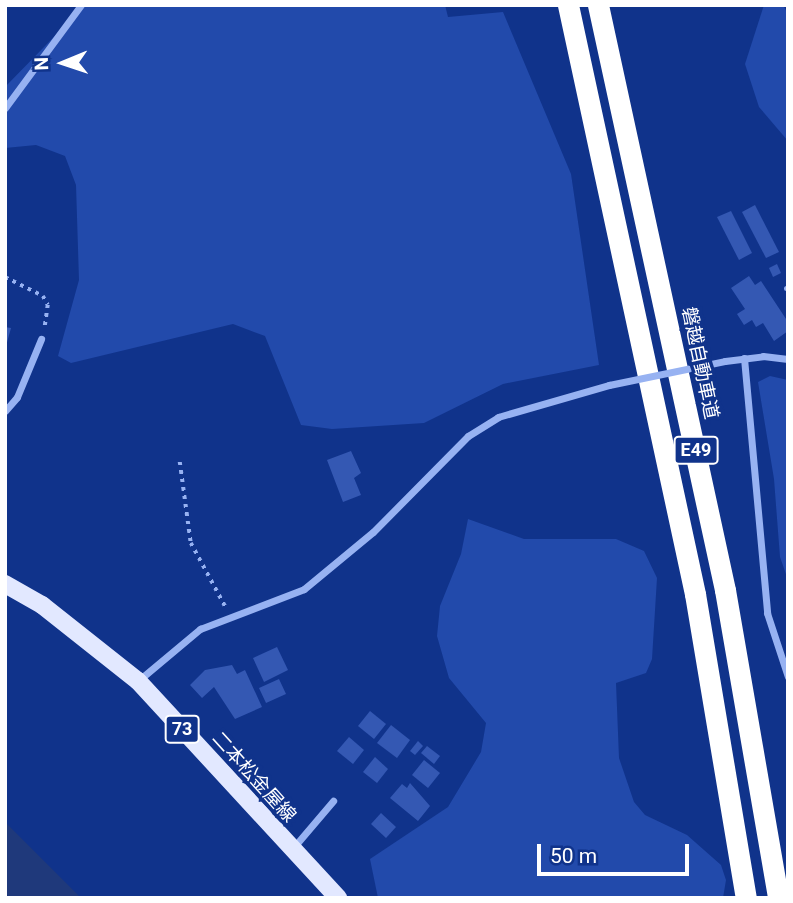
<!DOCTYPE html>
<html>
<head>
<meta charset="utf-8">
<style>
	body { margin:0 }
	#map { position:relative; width:793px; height:903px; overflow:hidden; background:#10338b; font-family:Roboto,"Noto Sans JP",sans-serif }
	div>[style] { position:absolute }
	.green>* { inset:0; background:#224aab }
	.water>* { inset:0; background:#1f397b }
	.building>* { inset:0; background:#3458b3 }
	.path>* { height:3.5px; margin-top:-1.75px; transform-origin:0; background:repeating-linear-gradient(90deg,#97b2f2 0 3.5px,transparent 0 8.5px) }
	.service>* { height:5px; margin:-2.5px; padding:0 2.5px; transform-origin:2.5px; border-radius:2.5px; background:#97b2f2 }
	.minor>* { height:7px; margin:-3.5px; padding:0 3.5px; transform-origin:3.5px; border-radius:3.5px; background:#97b2f2 }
	.primary>* { height:18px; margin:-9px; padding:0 9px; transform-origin:9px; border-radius:9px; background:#e2e8ff }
	.motorway>* { height:21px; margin:-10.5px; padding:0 10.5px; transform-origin:10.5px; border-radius:10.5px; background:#fff }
	.minor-bridge>* { height:7px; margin:-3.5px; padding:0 3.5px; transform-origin:3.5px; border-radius:3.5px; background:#97b2f2 }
	span { translate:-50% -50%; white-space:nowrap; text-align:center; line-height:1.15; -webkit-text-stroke:7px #10338b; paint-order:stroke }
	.shield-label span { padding:2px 5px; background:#10338b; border:2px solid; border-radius:5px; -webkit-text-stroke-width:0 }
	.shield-label { font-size:18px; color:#fff; font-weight:700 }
	.street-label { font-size:19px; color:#fff }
	.frame { position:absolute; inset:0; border:7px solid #fff; pointer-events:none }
	.north { position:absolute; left:28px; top:28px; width:70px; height:70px; -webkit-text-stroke:5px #10338b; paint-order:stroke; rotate:268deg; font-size:19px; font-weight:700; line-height:28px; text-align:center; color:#fff }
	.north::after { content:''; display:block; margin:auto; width:24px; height:32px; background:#fff; clip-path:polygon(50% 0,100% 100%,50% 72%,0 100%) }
	.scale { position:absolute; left:537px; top:844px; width:152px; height:32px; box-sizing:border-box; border:4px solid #fff; border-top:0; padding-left:9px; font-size:21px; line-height:24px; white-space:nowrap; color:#fff; -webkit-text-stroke:5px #10338b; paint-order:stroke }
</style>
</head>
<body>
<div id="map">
	<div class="green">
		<div style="clip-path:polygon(85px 5px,445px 5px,448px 17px,503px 12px,571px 174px,599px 365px,503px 384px,424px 423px,332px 429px,301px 425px,265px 336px,233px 324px,71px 363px,58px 356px,79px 280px,76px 185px,65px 156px,36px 145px,5px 148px,5px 87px)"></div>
		<div style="clip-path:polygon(764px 5px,783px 5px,788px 14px,788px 141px,759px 107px,745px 64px)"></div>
		<div style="clip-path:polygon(770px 376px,788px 380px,788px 580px,780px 557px,774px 479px,758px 382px)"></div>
		<div style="clip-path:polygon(468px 519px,524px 539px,616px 539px,644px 551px,657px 578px,652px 659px,646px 673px,616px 683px,619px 758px,634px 802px,645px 815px,687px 835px,721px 865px,726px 880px,723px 898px,378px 898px,370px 859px,448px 807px,481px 752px,486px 723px,449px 678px,437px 636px,440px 606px,461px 554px)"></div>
	</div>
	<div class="water">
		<div style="clip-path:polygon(5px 822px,81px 898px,5px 898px)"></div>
	</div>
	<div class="building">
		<div style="clip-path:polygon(755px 205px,779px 252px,766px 258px,742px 212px)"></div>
		<div style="clip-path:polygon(731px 211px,752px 253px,739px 260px,717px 217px)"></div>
		<div style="clip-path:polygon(777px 264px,781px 273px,773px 277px,769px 268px)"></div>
		<div style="clip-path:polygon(749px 276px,755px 285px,761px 281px,788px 322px,788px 331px,774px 341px,763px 323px,756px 327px,752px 320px,744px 325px,737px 314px,745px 309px,731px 288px)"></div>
		<div style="clip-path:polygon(5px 327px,11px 328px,6px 346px,5px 346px)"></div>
		<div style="clip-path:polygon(351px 451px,361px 473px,354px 478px,361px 495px,343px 502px,327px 460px)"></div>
		<div style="clip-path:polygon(277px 647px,288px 670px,264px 682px,253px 658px)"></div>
		<div style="clip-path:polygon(232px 665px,237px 674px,245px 670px,262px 707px,235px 719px,214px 687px,202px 698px,190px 685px,205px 670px)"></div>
		<div style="clip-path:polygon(279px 679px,286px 694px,266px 703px,259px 688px)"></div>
		<div style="clip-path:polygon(370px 711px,386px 724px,374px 739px,358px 726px)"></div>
		<div style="clip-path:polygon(391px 725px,410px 740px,397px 758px,377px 743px)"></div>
		<div style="clip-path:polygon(349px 737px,364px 750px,353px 764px,337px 751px)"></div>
		<div style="clip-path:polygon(418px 741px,423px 746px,415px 755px,410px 751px)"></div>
		<div style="clip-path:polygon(427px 746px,440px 756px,434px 764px,421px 753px)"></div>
		<div style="clip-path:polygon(375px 757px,388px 769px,377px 783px,363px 772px)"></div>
		<div style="clip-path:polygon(424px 760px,440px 773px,428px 788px,412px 775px)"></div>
		<div style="clip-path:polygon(410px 783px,430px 806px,418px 821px,390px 798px,402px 784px,407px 788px)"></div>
		<div style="clip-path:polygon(381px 813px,396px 827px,386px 838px,371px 824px)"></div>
	</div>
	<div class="path">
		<div style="left:5px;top:277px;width:42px;rotate:26.6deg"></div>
		<div style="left:43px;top:296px;width:10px;rotate:61deg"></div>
		<div style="left:48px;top:305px;width:22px;rotate:98deg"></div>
		<div style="left:180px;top:462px;width:82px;rotate:82.3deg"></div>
		<div style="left:191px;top:543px;width:72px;rotate:61.6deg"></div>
	</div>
	<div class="service">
		<div style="left:786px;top:288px;width:2px"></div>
	</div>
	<div class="minor">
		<div style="left:5px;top:108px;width:128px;rotate:-53.6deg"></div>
		<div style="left:744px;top:358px;width:256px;rotate:84.8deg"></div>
		<div style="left:767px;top:613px;width:67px;rotate:71.8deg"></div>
		<div style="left:725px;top:361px;width:38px;rotate:-7deg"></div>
		<div style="left:763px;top:356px;width:25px;rotate:7deg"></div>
		<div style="left:5px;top:411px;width:18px;rotate:-49deg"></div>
		<div style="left:17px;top:397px;width:63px;rotate:-67.5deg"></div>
		<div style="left:139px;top:680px;width:80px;rotate:-39.9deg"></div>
		<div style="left:200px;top:629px;width:111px;rotate:-21deg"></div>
		<div style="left:304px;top:589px;width:89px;rotate:-39.6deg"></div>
		<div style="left:373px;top:532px;width:135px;rotate:-45.3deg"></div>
		<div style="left:468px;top:436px;width:36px;rotate:-32deg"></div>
		<div style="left:498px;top:417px;width:116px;rotate:-16.1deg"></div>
		<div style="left:293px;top:848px;width:62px;rotate:-49.6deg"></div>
	</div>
	<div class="primary">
		<div style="left:5px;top:584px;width:43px;rotate:29.6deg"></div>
		<div style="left:42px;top:605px;width:122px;rotate:38.4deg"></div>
		<div style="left:138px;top:681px;width:295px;rotate:47.3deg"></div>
	</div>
	<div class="motorway">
		<div style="left:568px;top:5px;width:603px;rotate:77.83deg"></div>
		<div style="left:695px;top:594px;width:308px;rotate:80.5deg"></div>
		<div style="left:598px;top:5px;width:599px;rotate:77.75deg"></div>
		<div style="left:725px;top:590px;width:313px;rotate:80.2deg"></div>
	</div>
	<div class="minor-bridge">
		<div style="left:609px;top:385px;width:118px;rotate:-11.7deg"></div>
	</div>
	<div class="shield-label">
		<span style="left:696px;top:450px">E49</span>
		<span style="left:182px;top:729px">73</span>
	</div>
	<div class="street-label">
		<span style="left:700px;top:363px;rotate:78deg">磐越自動車道</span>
		<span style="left:254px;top:777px;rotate:48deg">二本松金屋線</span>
	</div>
	<div class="frame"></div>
	<div class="north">N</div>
	<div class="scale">50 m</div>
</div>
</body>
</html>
